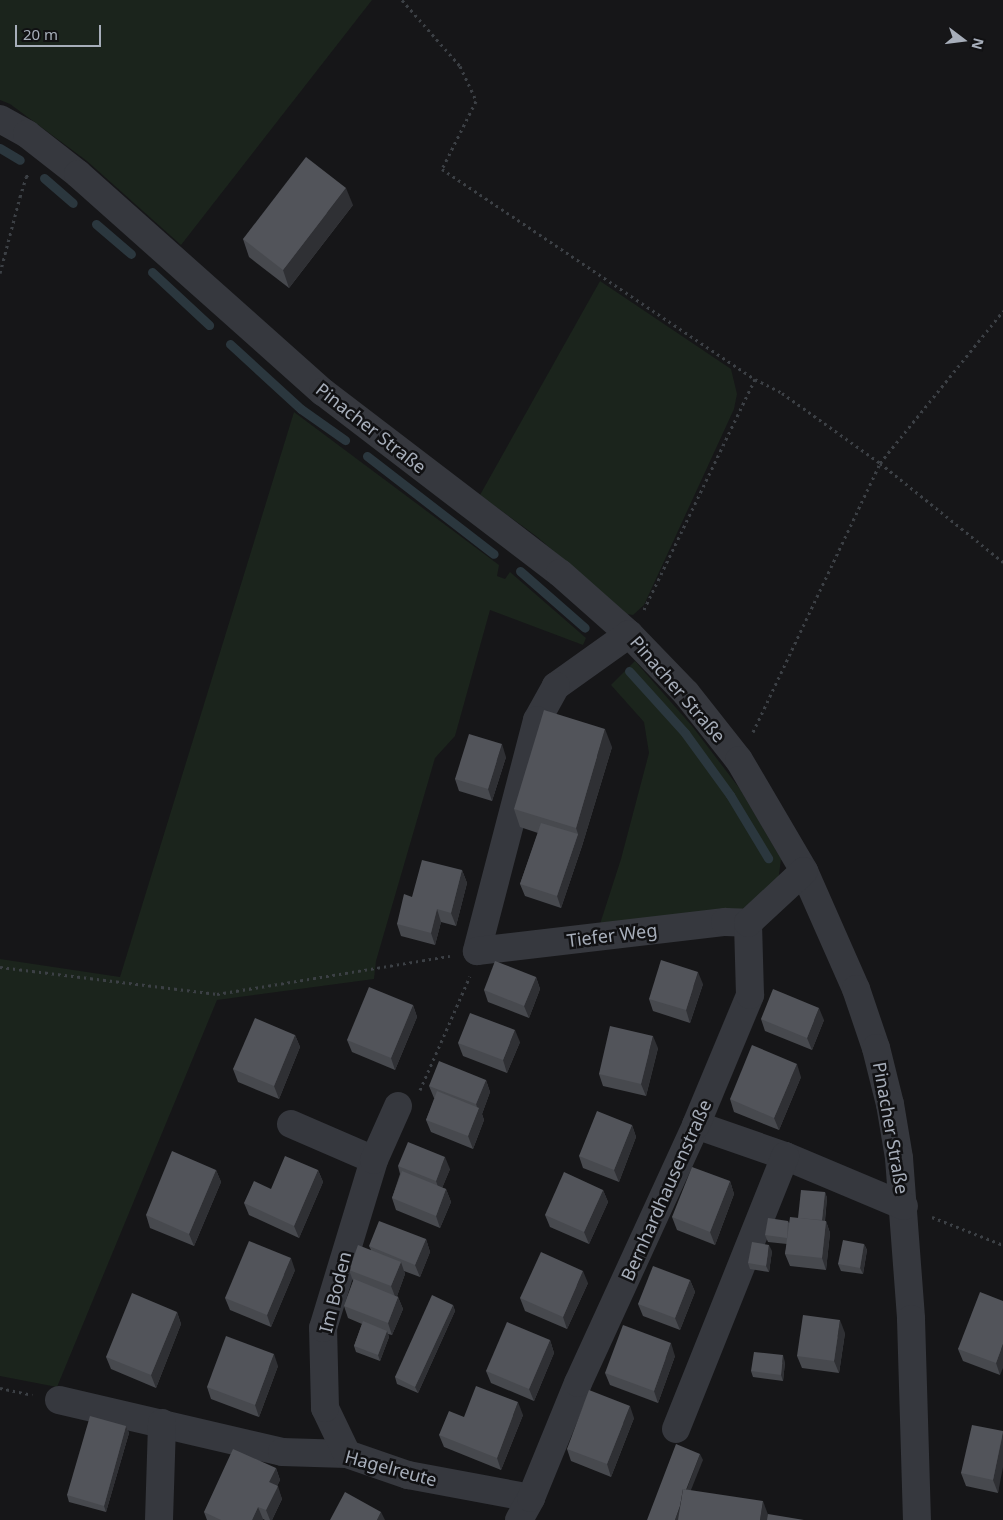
<!DOCTYPE html>
<html>
<head>
<meta charset="utf-8">
<style>
	body { margin:0 }
	#map { position:relative; width:1003px; height:1520px; overflow:hidden; background:#161618; font-family:"Noto Sans",sans-serif }
	div>[style] { position:absolute }
	.green>* { inset:0; background:#1b241c }
	.stream>* { height:9px; margin:-4.5px; padding:0 4.5px; transform-origin:4.5px; border-radius:4.5px; background:#2b373e }
	.path>* { height:3px; margin-top:-1.5px; transform-origin:0; background:repeating-linear-gradient(90deg,#3c4045 0 2.5px,transparent 0 6.5px) }
	.minor>* { height:28px; margin:-14px; padding:0 14px; transform-origin:14px; border-radius:14px; background:#36383e }
	.wall>* { inset:0; background:#47494e }
	.shaded-wall>* { inset:0; background:#2f3034 }
	.building>* { inset:0; background:#52545a }
	span { translate:-50% -50%; white-space:nowrap; text-align:center; line-height:1.15; -webkit-text-stroke:5px #111113; paint-order:stroke }
	.street-label { font-size:18px; color:#a7aeba }
	.north { position:absolute; left:938px; top:15px; width:50px; height:50px; -webkit-text-stroke:4px #111113; paint-order:stroke; rotate:105deg; font-size:14px; font-weight:700; line-height:20px; text-align:center; color:#a7aeba }
	.north::after { content:''; display:block; margin:auto; width:18px; height:22px; background:#a7aeba; clip-path:polygon(50% 0,100% 100%,50% 72%,0 100%) }
	.scale { position:absolute; left:15px; top:25px; width:86px; height:22px; box-sizing:border-box; border:2px solid #a7aeba; border-top:0; padding-left:6px; font-size:15px; line-height:18px; white-space:nowrap; color:#a7aeba; -webkit-text-stroke:4px #111113; paint-order:stroke }
</style>
</head>
<body>
<div id="map">
	<div class="green">
		<div style="clip-path:polygon(0 0,372px 0,181px 245px,87px 161px,10px 104px,0 100px)"></div>
		<div style="clip-path:polygon(600px 281px,731px 369px,737px 394px,734px 409px,644px 605px,633px 615px,627px 614px,536px 536px,480px 495px)"></div>
		<div style="clip-path:polygon(294px 412px,499px 565px,497px 576px,505px 579px,510px 572px,586px 638px,583px 645px,490px 610px,455px 736px,435px 758px,376px 961px,374px 979px,217px 1000px,57px 1387px,0 1376px,0 959px,120px 977px)"></div>
		<div style="clip-path:polygon(635px 661px,692px 726px,740px 789px,781px 859px,778px 882px,737px 913px,600px 924px,621px 859px,649px 753px,644px 722px,611px 685px)"></div>
	</div>
	<div class="stream">
		<div style="left:0;top:148px;width:23px;rotate:31deg"></div>
		<div style="left:44px;top:178px;width:38px;rotate:41deg"></div>
		<div style="left:96px;top:224px;width:46px;rotate:40.6deg"></div>
		<div style="left:152px;top:272px;width:78px;rotate:42.9deg"></div>
		<div style="left:230px;top:344px;width:96px;rotate:42.5deg"></div>
		<div style="left:301px;top:409px;width:54px;rotate:35.2deg"></div>
		<div style="left:367px;top:456px;width:160px;rotate:37.7deg"></div>
		<div style="left:520px;top:571px;width:86px;rotate:41.2deg"></div>
		<div style="left:629px;top:671px;width:84px;rotate:47.9deg"></div>
		<div style="left:685px;top:733px;width:77px;rotate:54deg"></div>
		<div style="left:730px;top:795px;width:74px;rotate:58.9deg"></div>
	</div>
	<div class="path">
		<div style="left:402px;top:0;width:88px;rotate:48.7deg"></div>
		<div style="left:460px;top:66px;width:38px;rotate:65deg"></div>
		<div style="left:476px;top:101px;width:76px;rotate:116.6deg"></div>
		<div style="left:442px;top:169px;width:377px;rotate:33.9deg"></div>
		<div style="left:755px;top:379px;width:256px;rotate:115.7deg"></div>
		<div style="left:0;top:273px;width:79px;rotate:-75.3deg"></div>
		<div style="left:20px;top:197px;width:21px;rotate:-73deg"></div>
		<div style="left:26px;top:177px;width:6px;rotate:-51deg"></div>
		<div style="left:755px;top:379px;width:30px;rotate:27deg"></div>
		<div style="left:782px;top:393px;width:120px;rotate:35.5deg"></div>
		<div style="left:880px;top:463px;width:158px;rotate:38.8deg"></div>
		<div style="left:753px;top:732px;width:297px;rotate:-64.7deg"></div>
		<div style="left:880px;top:463px;width:196px;rotate:-51deg"></div>
		<div style="left:0;top:967px;width:219px;rotate:7.1deg"></div>
		<div style="left:217px;top:994px;width:236px;rotate:-9.3deg"></div>
		<div style="left:420px;top:1090px;width:124px;rotate:-66.3deg"></div>
		<div style="left:932px;top:1217px;width:76px;rotate:21.5deg"></div>
		<div style="left:0;top:1388px;width:33px;rotate:12deg"></div>
	</div>
	<div class="minor">
		<div style="left:0;top:119px;width:31px;rotate:29deg"></div>
		<div style="left:27px;top:134px;width:65px;rotate:38.1deg"></div>
		<div style="left:78px;top:174px;width:328px;rotate:41.7deg"></div>
		<div style="left:323px;top:392px;width:298px;rotate:37.4deg"></div>
		<div style="left:560px;top:573px;width:92px;rotate:41.5deg"></div>
		<div style="left:629px;top:634px;width:82px;rotate:46deg"></div>
		<div style="left:686px;top:693px;width:85px;rotate:51.7deg"></div>
		<div style="left:739px;top:760px;width:129px;rotate:59.6deg"></div>
		<div style="left:804px;top:871px;width:129px;rotate:66.2deg"></div>
		<div style="left:856px;top:989px;width:62px;rotate:71.3deg"></div>
		<div style="left:876px;top:1048px;width:58px;rotate:76deg"></div>
		<div style="left:890px;top:1104px;width:55px;rotate:80.5deg"></div>
		<div style="left:899px;top:1158px;width:161px;rotate:85.7deg"></div>
		<div style="left:911px;top:1319px;width:201px;rotate:88.3deg"></div>
		<div style="left:629px;top:634px;width:90px;rotate:144.5deg"></div>
		<div style="left:556px;top:686px;width:39px;rotate:119deg"></div>
		<div style="left:537px;top:720px;width:239px;rotate:104.6deg"></div>
		<div style="left:477px;top:951px;width:250px;rotate:-6.7deg"></div>
		<div style="left:725px;top:922px;width:23px;rotate:2deg"></div>
		<div style="left:291px;top:1124px;width:90px;rotate:23.4deg"></div>
		<div style="left:696px;top:1125px;width:94px;rotate:19.2deg"></div>
		<div style="left:785px;top:1156px;width:129px;rotate:22.8deg"></div>
		<div style="left:59px;top:1400px;width:229px;rotate:13.1deg"></div>
		<div style="left:282px;top:1452px;width:65px;rotate:1.8deg"></div>
		<div style="left:347px;top:1454px;width:65px;rotate:19deg"></div>
		<div style="left:408px;top:1475px;width:125px;rotate:10.6deg"></div>
		<div style="left:676px;top:1429px;width:294px;rotate:-68.2deg"></div>
		<div style="left:347px;top:1454px;width:51px;rotate:-115.6deg"></div>
		<div style="left:325px;top:1408px;width:80px;rotate:-91.4deg"></div>
		<div style="left:323px;top:1328px;width:176px;rotate:-73.1deg"></div>
		<div style="left:374px;top:1160px;width:59px;rotate:-66deg"></div>
		<div style="left:159px;top:1520px;width:97px;rotate:-88.2deg"></div>
		<div style="left:519px;top:1520px;width:25px;rotate:-61deg"></div>
		<div style="left:531px;top:1498px;width:124px;rotate:-67.8deg"></div>
		<div style="left:578px;top:1383px;width:284px;rotate:-65.4deg"></div>
		<div style="left:696px;top:1125px;width:141px;rotate:-67.4deg"></div>
		<div style="left:750px;top:995px;width:72px;rotate:-91.6deg"></div>
		<div style="left:748px;top:923px;width:76px;rotate:-42.9deg"></div>
	</div>
	<div class="wall">
		<div style="clip-path:polygon(353px 205px,289px 288px,249px 257px,243px 239px)"></div>
		<div style="clip-path:polygon(612px 747px,582px 846px,561px 908px,525px 896px,520px 884px,538px 833px,520px 827px,514px 809px)"></div>
		<div style="clip-path:polygon(506px 757px,492px 801px,459px 791px,455px 779px)"></div>
		<div style="clip-path:polygon(462px 870px,467px 883px,456px 926px,441px 922px,435px 945px,401px 936px,397px 924px,412px 897px)"></div>
		<div style="clip-path:polygon(536px 977px,540px 989px,529px 1018px,488px 1002px,484px 990px)"></div>
		<div style="clip-path:polygon(703px 984px,690px 1023px,653px 1011px,649px 999px)"></div>
		<div style="clip-path:polygon(413px 1005px,417px 1017px,395px 1070px,352px 1052px,347px 1040px)"></div>
		<div style="clip-path:polygon(761px 1019px,824px 1020px,812px 1050px,765px 1031px)"></div>
		<div style="clip-path:polygon(295px 1035px,300px 1047px,279px 1099px,238px 1082px,233px 1069px)"></div>
		<div style="clip-path:polygon(520px 1042px,507px 1073px,463px 1056px,458px 1043px)"></div>
		<div style="clip-path:polygon(658px 1048px,646px 1096px,603px 1086px,599px 1074px)"></div>
		<div style="clip-path:polygon(801px 1077px,779px 1130px,734px 1112px,730px 1099px)"></div>
		<div style="clip-path:polygon(486px 1080px,490px 1092px,482px 1114px,484px 1120px,473px 1149px,431px 1132px,426px 1120px,435px 1098px,434px 1098px,429px 1086px)"></div>
		<div style="clip-path:polygon(632px 1125px,636px 1137px,619px 1182px,583px 1168px,579px 1156px)"></div>
		<div style="clip-path:polygon(398px 1166px,450px 1169px,442px 1188px,446px 1189px,451px 1202px,440px 1228px,396px 1210px,392px 1198px,400px 1174px)"></div>
		<div style="clip-path:polygon(216px 1170px,221px 1182px,194px 1246px,150px 1228px,146px 1215px)"></div>
		<div style="clip-path:polygon(318px 1170px,323px 1182px,299px 1238px,249px 1215px,244px 1203px,271px 1189px)"></div>
		<div style="clip-path:polygon(730px 1181px,734px 1194px,715px 1245px,677px 1230px,672px 1217px)"></div>
		<div style="clip-path:polygon(603px 1190px,608px 1202px,589px 1244px,550px 1227px,545px 1215px)"></div>
		<div style="clip-path:polygon(825px 1192px,827px 1198px,825px 1221px,826px 1221px,830px 1233px,826px 1270px,790px 1266px,785px 1254px,787px 1244px,768px 1242px,765px 1235px,788px 1221px,789px 1223px,798px 1218px)"></div>
		<div style="clip-path:polygon(426px 1239px,430px 1252px,420px 1277px,404px 1271px,405px 1274px,397px 1296px,398px 1297px,403px 1309px,392px 1335px,388px 1334px,389px 1337px,380px 1361px,356px 1352px,354px 1346px,362px 1324px,348px 1318px,344px 1306px,353px 1281px,349px 1270px,371px 1250px,369px 1246px)"></div>
		<div style="clip-path:polygon(864px 1244px,867px 1250px,863px 1274px,841px 1271px,838px 1264px)"></div>
		<div style="clip-path:polygon(772px 1251px,769px 1272px,750px 1269px,748px 1263px)"></div>
		<div style="clip-path:polygon(295px 1270px,271px 1327px,230px 1310px,225px 1298px)"></div>
		<div style="clip-path:polygon(690px 1280px,695px 1292px,680px 1330px,643px 1316px,638px 1304px)"></div>
		<div style="clip-path:polygon(588px 1283px,567px 1329px,525px 1311px,520px 1298px)"></div>
		<div style="clip-path:polygon(1003px 1301px,1000px 1375px,963px 1361px,958px 1349px)"></div>
		<div style="clip-path:polygon(453px 1305px,455px 1311px,418px 1393px,397px 1384px,395px 1377px)"></div>
		<div style="clip-path:polygon(177px 1312px,181px 1324px,156px 1388px,111px 1369px,106px 1357px)"></div>
		<div style="clip-path:polygon(845px 1333px,839px 1373px,802px 1368px,797px 1356px)"></div>
		<div style="clip-path:polygon(550px 1340px,554px 1353px,534px 1401px,491px 1383px,486px 1371px)"></div>
		<div style="clip-path:polygon(675px 1356px,658px 1403px,610px 1385px,605px 1373px)"></div>
		<div style="clip-path:polygon(785px 1362px,783px 1381px,753px 1377px,751px 1371px)"></div>
		<div style="clip-path:polygon(278px 1366px,259px 1417px,211px 1399px,207px 1387px)"></div>
		<div style="clip-path:polygon(523px 1415px,501px 1470px,444px 1447px,439px 1435px,464px 1417px)"></div>
		<div style="clip-path:polygon(634px 1418px,611px 1477px,571px 1461px,567px 1449px)"></div>
		<div style="clip-path:polygon(126px 1426px,129px 1433px,106px 1512px,69px 1502px,67px 1495px)"></div>
		<div style="clip-path:polygon(1003px 1431px,998px 1493px,966px 1486px,961px 1473px)"></div>
		<div style="clip-path:polygon(276px 1468px,280px 1480px,277px 1486px,282px 1499px,272px 1520px,265px 1520px,263px 1519px,262px 1520px,207px 1520px,204px 1512px)"></div>
	</div>
	<div class="shaded-wall">
		<div style="clip-path:polygon(346px 188px,353px 205px,289px 288px,283px 270px)"></div>
		<div style="clip-path:polygon(605px 729px,612px 747px,582px 846px,561px 908px,557px 896px,578px 834px,576px 828px)"></div>
		<div style="clip-path:polygon(502px 744px,506px 757px,492px 801px,488px 789px)"></div>
		<div style="clip-path:polygon(462px 870px,467px 883px,456px 926px,451px 913px)"></div>
		<div style="clip-path:polygon(437px 909px,441px 922px,435px 945px,431px 933px)"></div>
		<div style="clip-path:polygon(698px 972px,703px 984px,690px 1023px,686px 1010px)"></div>
		<div style="clip-path:polygon(536px 977px,540px 989px,529px 1018px,524px 1006px)"></div>
		<div style="clip-path:polygon(413px 1005px,417px 1017px,395px 1070px,391px 1058px)"></div>
		<div style="clip-path:polygon(819px 1008px,824px 1020px,812px 1050px,807px 1038px)"></div>
		<div style="clip-path:polygon(515px 1030px,520px 1042px,507px 1073px,503px 1060px)"></div>
		<div style="clip-path:polygon(295px 1035px,300px 1047px,279px 1099px,274px 1086px)"></div>
		<div style="clip-path:polygon(653px 1036px,658px 1048px,646px 1096px,641px 1084px)"></div>
		<div style="clip-path:polygon(797px 1064px,801px 1077px,779px 1130px,774px 1118px)"></div>
		<div style="clip-path:polygon(486px 1080px,490px 1092px,482px 1114px,484px 1120px,473px 1149px,468px 1136px,478px 1110px,476px 1104px)"></div>
		<div style="clip-path:polygon(632px 1125px,636px 1137px,619px 1182px,614px 1170px)"></div>
		<div style="clip-path:polygon(445px 1157px,450px 1169px,440px 1193px,436px 1181px)"></div>
		<div style="clip-path:polygon(216px 1170px,221px 1182px,194px 1246px,189px 1234px)"></div>
		<div style="clip-path:polygon(318px 1170px,323px 1182px,299px 1238px,294px 1226px)"></div>
		<div style="clip-path:polygon(730px 1181px,734px 1194px,715px 1245px,710px 1232px)"></div>
		<div style="clip-path:polygon(446px 1189px,451px 1202px,440px 1228px,436px 1216px)"></div>
		<div style="clip-path:polygon(603px 1190px,608px 1202px,589px 1244px,584px 1232px)"></div>
		<div style="clip-path:polygon(825px 1192px,827px 1198px,824px 1227px,822px 1220px)"></div>
		<div style="clip-path:polygon(826px 1221px,830px 1233px,826px 1270px,822px 1258px)"></div>
		<div style="clip-path:polygon(426px 1239px,430px 1252px,420px 1277px,415px 1265px)"></div>
		<div style="clip-path:polygon(864px 1244px,867px 1250px,863px 1274px,860px 1268px)"></div>
		<div style="clip-path:polygon(769px 1245px,772px 1251px,769px 1272px,766px 1266px)"></div>
		<div style="clip-path:polygon(291px 1258px,295px 1270px,271px 1327px,267px 1315px)"></div>
		<div style="clip-path:polygon(401px 1262px,405px 1274px,396px 1299px,391px 1286px)"></div>
		<div style="clip-path:polygon(583px 1271px,588px 1283px,567px 1329px,563px 1317px)"></div>
		<div style="clip-path:polygon(690px 1280px,695px 1292px,680px 1330px,675px 1318px)"></div>
		<div style="clip-path:polygon(398px 1297px,403px 1309px,392px 1335px,388px 1323px)"></div>
		<div style="clip-path:polygon(453px 1305px,455px 1311px,418px 1393px,415px 1387px)"></div>
		<div style="clip-path:polygon(177px 1312px,181px 1324px,156px 1388px,151px 1375px)"></div>
		<div style="clip-path:polygon(840px 1320px,845px 1333px,839px 1373px,834px 1361px)"></div>
		<div style="clip-path:polygon(387px 1331px,389px 1337px,380px 1361px,378px 1355px)"></div>
		<div style="clip-path:polygon(550px 1340px,554px 1353px,534px 1401px,529px 1389px)"></div>
		<div style="clip-path:polygon(671px 1343px,675px 1356px,658px 1403px,654px 1391px)"></div>
		<div style="clip-path:polygon(1003px 1344px,1003px 1368px,1000px 1375px,996px 1363px)"></div>
		<div style="clip-path:polygon(274px 1354px,278px 1366px,259px 1417px,255px 1405px)"></div>
		<div style="clip-path:polygon(783px 1355px,785px 1362px,783px 1381px,781px 1375px)"></div>
		<div style="clip-path:polygon(518px 1402px,523px 1415px,501px 1470px,497px 1458px)"></div>
		<div style="clip-path:polygon(630px 1406px,634px 1418px,611px 1477px,607px 1464px)"></div>
		<div style="clip-path:polygon(126px 1426px,129px 1433px,106px 1512px,104px 1506px)"></div>
		<div style="clip-path:polygon(1003px 1433px,1003px 1467px,998px 1493px,993px 1480px)"></div>
		<div style="clip-path:polygon(700px 1454px,703px 1460px,679px 1520px,675px 1520px)"></div>
		<div style="clip-path:polygon(276px 1468px,280px 1480px,273px 1495px,269px 1482px)"></div>
		<div style="clip-path:polygon(278px 1486px,282px 1499px,272px 1520px,270px 1520px,266px 1510px)"></div>
		<div style="clip-path:polygon(763px 1501px,770px 1520px,760px 1520px)"></div>
		<div style="clip-path:polygon(258px 1507px,263px 1519px,262px 1520px,252px 1520px)"></div>
		<div style="clip-path:polygon(381px 1512px,385px 1520px,377px 1520px)"></div>
	</div>
	<div class="building">
		<div style="clip-path:polygon(306px 157px,346px 188px,283px 270px,243px 239px)"></div>
		<div style="clip-path:polygon(544px 710px,605px 729px,576px 828px,514px 809px)"></div>
		<div style="clip-path:polygon(469px 734px,502px 744px,488px 789px,455px 779px)"></div>
		<div style="clip-path:polygon(541px 823px,578px 834px,557px 896px,520px 884px)"></div>
		<div style="clip-path:polygon(422px 860px,462px 870px,451px 913px,437px 909px,431px 933px,397px 924px,404px 894px,412px 897px)"></div>
		<div style="clip-path:polygon(661px 960px,698px 972px,686px 1010px,649px 999px)"></div>
		<div style="clip-path:polygon(495px 961px,536px 977px,524px 1006px,484px 990px)"></div>
		<div style="clip-path:polygon(369px 987px,413px 1005px,391px 1058px,347px 1040px)"></div>
		<div style="clip-path:polygon(773px 989px,819px 1008px,807px 1038px,761px 1019px)"></div>
		<div style="clip-path:polygon(470px 1013px,515px 1030px,503px 1060px,458px 1043px)"></div>
		<div style="clip-path:polygon(255px 1018px,295px 1035px,274px 1086px,233px 1069px)"></div>
		<div style="clip-path:polygon(610px 1026px,653px 1036px,641px 1084px,599px 1074px)"></div>
		<div style="clip-path:polygon(752px 1045px,797px 1064px,774px 1118px,730px 1099px)"></div>
		<div style="clip-path:polygon(439px 1061px,486px 1080px,476px 1104px,429px 1086px)"></div>
		<div style="clip-path:polygon(437px 1091px,479px 1108px,468px 1136px,426px 1120px)"></div>
		<div style="clip-path:polygon(597px 1111px,632px 1125px,614px 1170px,579px 1156px)"></div>
		<div style="clip-path:polygon(408px 1142px,445px 1157px,436px 1181px,398px 1166px)"></div>
		<div style="clip-path:polygon(172px 1151px,216px 1170px,189px 1234px,146px 1215px)"></div>
		<div style="clip-path:polygon(285px 1156px,318px 1170px,294px 1226px,244px 1203px,254px 1181px,271px 1189px)"></div>
		<div style="clip-path:polygon(692px 1167px,730px 1181px,710px 1232px,672px 1217px)"></div>
		<div style="clip-path:polygon(402px 1171px,446px 1189px,436px 1216px,392px 1198px)"></div>
		<div style="clip-path:polygon(564px 1172px,603px 1190px,584px 1232px,545px 1215px)"></div>
		<div style="clip-path:polygon(801px 1190px,825px 1192px,822px 1220px,798px 1218px)"></div>
		<div style="clip-path:polygon(790px 1217px,826px 1221px,822px 1258px,785px 1254px)"></div>
		<div style="clip-path:polygon(768px 1218px,788px 1221px,787px 1238px,765px 1235px)"></div>
		<div style="clip-path:polygon(379px 1221px,426px 1239px,415px 1265px,369px 1246px)"></div>
		<div style="clip-path:polygon(843px 1240px,864px 1244px,860px 1268px,838px 1264px)"></div>
		<div style="clip-path:polygon(249px 1241px,291px 1258px,267px 1315px,225px 1298px)"></div>
		<div style="clip-path:polygon(752px 1242px,769px 1245px,766px 1266px,748px 1263px)"></div>
		<div style="clip-path:polygon(358px 1245px,401px 1262px,391px 1286px,349px 1270px)"></div>
		<div style="clip-path:polygon(541px 1252px,583px 1271px,563px 1317px,520px 1298px)"></div>
		<div style="clip-path:polygon(653px 1266px,690px 1280px,675px 1318px,638px 1304px)"></div>
		<div style="clip-path:polygon(354px 1279px,398px 1297px,388px 1323px,344px 1306px)"></div>
		<div style="clip-path:polygon(980px 1292px,1003px 1301px,1003px 1344px,996px 1363px,958px 1349px)"></div>
		<div style="clip-path:polygon(132px 1293px,177px 1312px,151px 1375px,106px 1357px)"></div>
		<div style="clip-path:polygon(432px 1295px,453px 1305px,415px 1387px,395px 1377px)"></div>
		<div style="clip-path:polygon(803px 1315px,840px 1320px,834px 1361px,797px 1356px)"></div>
		<div style="clip-path:polygon(363px 1321px,387px 1331px,378px 1355px,354px 1346px)"></div>
		<div style="clip-path:polygon(507px 1322px,550px 1340px,529px 1389px,486px 1371px)"></div>
		<div style="clip-path:polygon(623px 1325px,671px 1343px,654px 1391px,605px 1373px)"></div>
		<div style="clip-path:polygon(226px 1336px,274px 1354px,255px 1405px,207px 1387px)"></div>
		<div style="clip-path:polygon(754px 1352px,783px 1355px,781px 1375px,751px 1371px)"></div>
		<div style="clip-path:polygon(476px 1386px,518px 1402px,497px 1458px,439px 1435px,449px 1411px,464px 1417px)"></div>
		<div style="clip-path:polygon(589px 1390px,630px 1406px,607px 1464px,567px 1449px)"></div>
		<div style="clip-path:polygon(90px 1416px,126px 1426px,104px 1506px,67px 1495px)"></div>
		<div style="clip-path:polygon(972px 1425px,1003px 1431px,993px 1480px,961px 1473px)"></div>
		<div style="clip-path:polygon(676px 1444px,700px 1454px,686px 1490px,683px 1489px,680px 1506px,675px 1520px,647px 1520px)"></div>
		<div style="clip-path:polygon(233px 1449px,276px 1468px,269px 1482px,278px 1486px,266px 1510px,258px 1507px,252px 1520px,221px 1520px,204px 1512px)"></div>
		<div style="clip-path:polygon(683px 1489px,763px 1501px,760px 1520px,678px 1520px)"></div>
		<div style="clip-path:polygon(345px 1492px,381px 1512px,377px 1520px,330px 1520px)"></div>
		<div style="clip-path:polygon(768px 1514px,804px 1520px,767px 1520px)"></div>
	</div>
	<div class="street-label">
		<span style="left:371px;top:428px;rotate:38deg">Pinacher Straße</span>
		<span style="left:678px;top:689px;rotate:49deg">Pinacher Straße</span>
		<span style="left:612px;top:935px;rotate:-7deg">Tiefer Weg</span>
		<span style="left:891px;top:1128px;rotate:80deg">Pinacher Straße</span>
		<span style="left:666px;top:1190px;rotate:-66deg">Bernhardhausenstraße</span>
		<span style="left:335px;top:1292px;rotate:-76deg">Im Boden</span>
		<span style="left:391px;top:1468px;rotate:15deg">Hagelreute</span>
	</div>
	<div class="north">N</div>
	<div class="scale">20 m</div>
</div>
</body>
</html>
